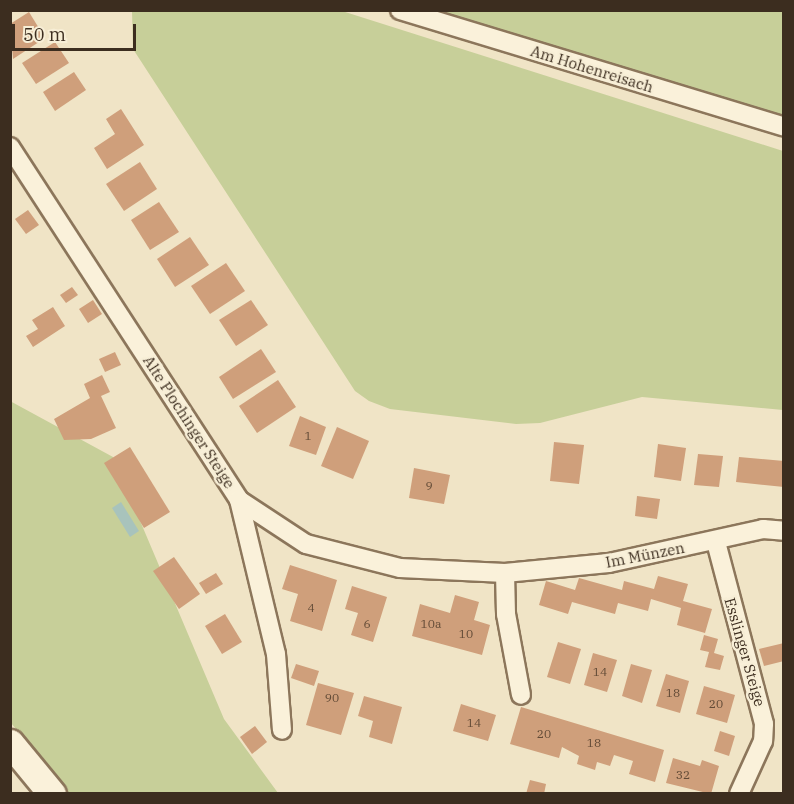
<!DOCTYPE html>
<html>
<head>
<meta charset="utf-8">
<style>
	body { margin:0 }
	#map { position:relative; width:794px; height:804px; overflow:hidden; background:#f0e4c6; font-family:"IBM Plex Serif",serif }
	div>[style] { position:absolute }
	.green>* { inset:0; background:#c7cf99 }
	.water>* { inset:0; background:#a8c3bc }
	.building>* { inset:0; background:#cf9f7b }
	.roads { filter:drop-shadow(2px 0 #8c765b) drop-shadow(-2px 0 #8c765b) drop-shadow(0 2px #8c765b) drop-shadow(0 -2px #8c765b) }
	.street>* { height:18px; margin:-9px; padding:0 9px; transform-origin:9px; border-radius:9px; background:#faf1da }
	.secondary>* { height:27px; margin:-13.5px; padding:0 13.5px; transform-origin:13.5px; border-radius:13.5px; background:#faf1da }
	span { translate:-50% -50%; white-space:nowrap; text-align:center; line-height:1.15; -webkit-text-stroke:5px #f7eed6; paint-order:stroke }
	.number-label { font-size:12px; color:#614a36 }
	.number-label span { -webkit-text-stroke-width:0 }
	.street-label { font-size:15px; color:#3c2d1f }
	.frame { position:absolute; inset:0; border:12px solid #3c2d1f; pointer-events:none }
	.scale { position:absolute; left:12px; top:24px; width:124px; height:27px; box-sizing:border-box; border:3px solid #3c2d1f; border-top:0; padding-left:8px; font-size:18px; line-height:21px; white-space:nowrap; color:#3c2d1f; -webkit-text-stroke:4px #f7eed6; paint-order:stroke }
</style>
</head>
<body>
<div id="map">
	<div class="green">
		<div style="clip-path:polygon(132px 11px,342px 11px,783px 151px,783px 410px,642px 397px,540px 423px,516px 424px,390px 409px,369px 401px,355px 391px,133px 49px)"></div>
		<div style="clip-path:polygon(423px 11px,783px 11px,783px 121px)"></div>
		<div style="clip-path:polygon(10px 401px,113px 457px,224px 719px,278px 793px,69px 793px,11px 723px)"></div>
	</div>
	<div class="water">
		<div style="clip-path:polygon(121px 502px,139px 531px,130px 537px,112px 508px)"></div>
	</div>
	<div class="building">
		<div style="clip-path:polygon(29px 12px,45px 38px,13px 59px,10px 24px)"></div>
		<div style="clip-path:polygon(55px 42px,69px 63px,36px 84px,22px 63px)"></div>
		<div style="clip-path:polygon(74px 72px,86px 90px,55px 111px,43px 92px)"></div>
		<div style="clip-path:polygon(121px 109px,144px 145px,107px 169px,94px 148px,115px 134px,106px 119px)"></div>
		<div style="clip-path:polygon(140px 162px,157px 189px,124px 211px,106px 184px)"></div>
		<div style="clip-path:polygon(159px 202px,179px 232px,150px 250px,131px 220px)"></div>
		<div style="clip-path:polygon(28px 210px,39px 225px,26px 234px,15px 219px)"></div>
		<div style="clip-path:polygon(190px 237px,209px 265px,175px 287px,157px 259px)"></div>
		<div style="clip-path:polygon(226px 263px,245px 291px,210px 314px,191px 286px)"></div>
		<div style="clip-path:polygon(72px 287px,78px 295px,66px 303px,60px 295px)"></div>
		<div style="clip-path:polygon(93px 300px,102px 314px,88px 323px,79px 309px)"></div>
		<div style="clip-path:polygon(251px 300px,268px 325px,236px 346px,219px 320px)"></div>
		<div style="clip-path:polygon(53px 307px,65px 326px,33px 347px,26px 336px,38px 329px,32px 320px)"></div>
		<div style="clip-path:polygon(261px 349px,276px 372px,233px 399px,219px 377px)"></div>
		<div style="clip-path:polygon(115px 352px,121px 365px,105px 372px,99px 359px)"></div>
		<div style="clip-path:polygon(102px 375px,110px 392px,101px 396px,116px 428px,91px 439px,64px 440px,54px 419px,90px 398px,84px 384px)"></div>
		<div style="clip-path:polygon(278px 380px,296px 407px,257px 433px,239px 406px)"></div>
		<div style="clip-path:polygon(300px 416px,326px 427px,316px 455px,289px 446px)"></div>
		<div style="clip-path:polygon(337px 427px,369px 441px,353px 479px,321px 466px)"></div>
		<div style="clip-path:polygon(554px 442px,584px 445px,579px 484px,550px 481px)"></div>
		<div style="clip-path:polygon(658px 444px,686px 448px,681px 481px,654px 477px)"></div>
		<div style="clip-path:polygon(130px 447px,170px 512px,144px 528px,104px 463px)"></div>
		<div style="clip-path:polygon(698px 454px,723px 456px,719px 487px,694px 485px)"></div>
		<div style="clip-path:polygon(739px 457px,784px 461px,784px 487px,736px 482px)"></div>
		<div style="clip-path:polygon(414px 468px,450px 475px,444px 504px,409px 498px)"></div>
		<div style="clip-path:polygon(637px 496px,660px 499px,657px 519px,635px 516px)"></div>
		<div style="clip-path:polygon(174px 557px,200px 594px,179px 609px,153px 571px)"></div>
		<div style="clip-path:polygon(290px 565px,337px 580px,322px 631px,290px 621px,298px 594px,282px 589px)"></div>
		<div style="clip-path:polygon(216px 573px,223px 584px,206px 594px,199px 583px)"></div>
		<div style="clip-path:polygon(658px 576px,688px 584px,683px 601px,712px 609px,705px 633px,677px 625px,681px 608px,651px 599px,648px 611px,618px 603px,615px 614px,572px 602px,568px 614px,539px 605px,546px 581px,575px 590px,579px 578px,622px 590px,624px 581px,654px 589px)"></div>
		<div style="clip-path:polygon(352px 586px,387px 597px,373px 642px,351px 635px,358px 613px,345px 609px)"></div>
		<div style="clip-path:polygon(455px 595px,479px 602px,474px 620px,490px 625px,482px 655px,412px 636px,420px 604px,450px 613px)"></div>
		<div style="clip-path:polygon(225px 614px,242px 642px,222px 654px,205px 626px)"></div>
		<div style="clip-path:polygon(704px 635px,718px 639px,714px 653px,724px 656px,720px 670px,705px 667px,709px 652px,700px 650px)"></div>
		<div style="clip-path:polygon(558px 642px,581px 649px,570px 684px,547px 677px)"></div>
		<div style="clip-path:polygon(784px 643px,784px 661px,764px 666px,759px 649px)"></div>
		<div style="clip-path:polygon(593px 653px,617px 660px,607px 692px,584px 685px)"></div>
		<div style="clip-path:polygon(296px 664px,319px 671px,314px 686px,291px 678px)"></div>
		<div style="clip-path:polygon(631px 664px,652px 670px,642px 703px,622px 696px)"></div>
		<div style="clip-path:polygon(666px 674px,689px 681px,680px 713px,656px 706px)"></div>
		<div style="clip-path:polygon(318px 683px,354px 693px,341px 735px,306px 725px)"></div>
		<div style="clip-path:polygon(704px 686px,735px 695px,727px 723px,696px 714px)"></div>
		<div style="clip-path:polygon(364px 696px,402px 707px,392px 744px,369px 737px,373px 721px,358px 716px)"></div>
		<div style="clip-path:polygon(461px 704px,496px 715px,488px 741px,453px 731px)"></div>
		<div style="clip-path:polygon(521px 707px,664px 750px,655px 782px,629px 774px,633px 761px,614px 755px,610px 766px,597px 762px,595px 770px,577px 764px,579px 756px,562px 747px,559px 758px,510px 744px)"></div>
		<div style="clip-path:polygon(255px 726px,267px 742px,252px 754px,240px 737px)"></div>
		<div style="clip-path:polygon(720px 731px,735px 736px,729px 756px,714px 751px)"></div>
		<div style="clip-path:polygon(673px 758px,700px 766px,702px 760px,719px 766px,711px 794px,666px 783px)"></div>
		<div style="clip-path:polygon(530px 780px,546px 784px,544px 794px,526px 794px)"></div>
	</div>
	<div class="roads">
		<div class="street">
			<div style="left:400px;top:10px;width:401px;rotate:16.9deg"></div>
			<div style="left:10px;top:147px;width:421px;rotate:57deg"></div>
			<div style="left:239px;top:500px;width:158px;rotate:76.5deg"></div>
			<div style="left:276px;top:654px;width:76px;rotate:85.5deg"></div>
			<div style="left:239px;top:500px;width:80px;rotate:33.3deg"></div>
			<div style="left:306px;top:544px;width:97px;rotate:14.3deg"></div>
			<div style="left:400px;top:568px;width:105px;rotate:2.7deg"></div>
			<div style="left:505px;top:573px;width:104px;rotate:-5.5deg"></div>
			<div style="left:609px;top:563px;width:158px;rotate:-12.4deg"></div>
			<div style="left:763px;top:529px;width:21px;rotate:5deg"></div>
			<div style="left:716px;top:542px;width:188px;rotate:75.2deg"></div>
			<div style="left:764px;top:724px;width:17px;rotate:93deg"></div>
			<div style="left:763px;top:741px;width:58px;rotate:114.4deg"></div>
			<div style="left:505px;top:573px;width:41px;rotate:88.6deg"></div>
			<div style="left:506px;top:614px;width:82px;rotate:79.5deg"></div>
		</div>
		<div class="secondary">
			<div style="left:10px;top:743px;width:66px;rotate:50.5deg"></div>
		</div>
	</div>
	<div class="number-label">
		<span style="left:308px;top:436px">1</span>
		<span style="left:429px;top:486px">9</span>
		<span style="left:311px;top:608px">4</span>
		<span style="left:367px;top:624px">6</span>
		<span style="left:431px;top:624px">10a</span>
		<span style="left:466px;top:634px">10</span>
		<span style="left:600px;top:672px">14</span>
		<span style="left:673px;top:693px">18</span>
		<span style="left:332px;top:698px">90</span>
		<span style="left:716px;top:704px">20</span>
		<span style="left:474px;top:723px">14</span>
		<span style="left:544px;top:734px">20</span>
		<span style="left:594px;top:743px">18</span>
		<span style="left:683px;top:775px">32</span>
	</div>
	<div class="street-label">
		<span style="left:592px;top:69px;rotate:17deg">Am Hohenreisach</span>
		<span style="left:189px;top:422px;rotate:57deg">Alte Plochinger Steige</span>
		<span style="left:645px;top:555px;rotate:-11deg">Im Münzen</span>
		<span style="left:745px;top:652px;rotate:74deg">Esslinger Steige</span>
	</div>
	<div class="frame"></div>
	<div class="scale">50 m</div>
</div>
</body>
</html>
